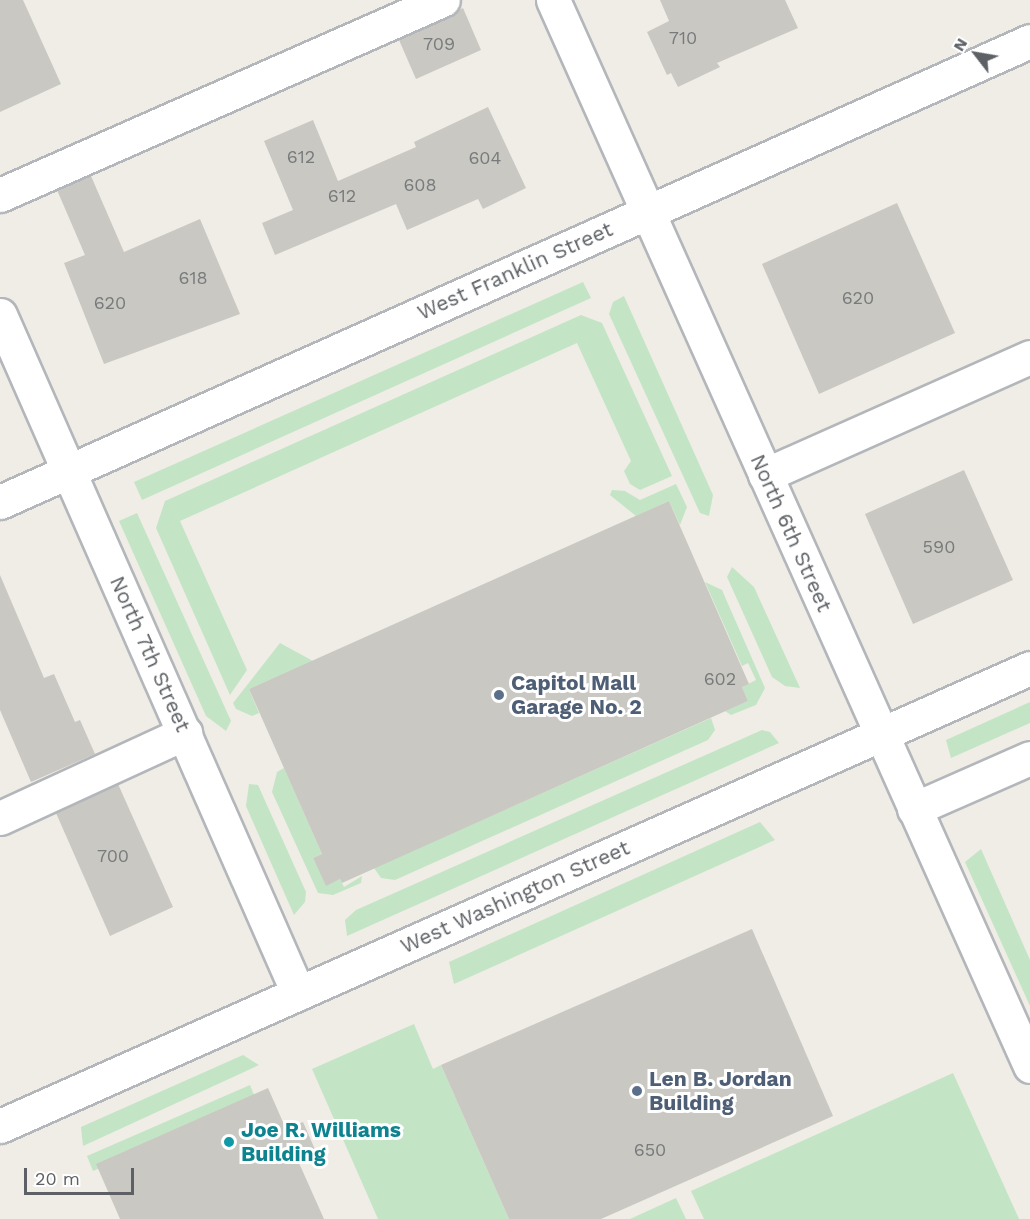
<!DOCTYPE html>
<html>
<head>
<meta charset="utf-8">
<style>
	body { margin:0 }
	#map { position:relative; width:1030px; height:1219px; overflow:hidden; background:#efede6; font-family:"Work Sans",sans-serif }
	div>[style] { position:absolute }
	.green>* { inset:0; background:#c4e5c5 }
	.building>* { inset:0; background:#cac8c2 }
	.roads { filter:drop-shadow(2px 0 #b3b6ba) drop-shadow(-2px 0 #b3b6ba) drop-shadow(0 2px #b3b6ba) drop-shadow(0 -2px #b3b6ba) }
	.minor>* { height:33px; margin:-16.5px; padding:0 16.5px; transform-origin:16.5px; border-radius:16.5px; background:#fff }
	.dots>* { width:16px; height:16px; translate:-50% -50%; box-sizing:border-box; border:3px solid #fff; border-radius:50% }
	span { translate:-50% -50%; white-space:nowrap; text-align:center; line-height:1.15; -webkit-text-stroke:6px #fff; paint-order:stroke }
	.number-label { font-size:18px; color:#787b7c }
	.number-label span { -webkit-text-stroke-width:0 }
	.street-label { font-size:21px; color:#5d6165 }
	.service-label { font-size:21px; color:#4e5e75; font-weight:700 }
	.left { translate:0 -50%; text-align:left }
	.culture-label { font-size:21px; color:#0d838f; font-weight:700 }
	.north { position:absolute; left:946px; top:24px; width:60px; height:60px; -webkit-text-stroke:4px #fff; paint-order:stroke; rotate:301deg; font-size:16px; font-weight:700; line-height:24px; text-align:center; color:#5d6165 }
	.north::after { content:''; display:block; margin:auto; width:21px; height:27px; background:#5d6165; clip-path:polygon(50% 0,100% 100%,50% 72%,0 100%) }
	.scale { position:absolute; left:24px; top:1168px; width:110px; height:27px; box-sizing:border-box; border:3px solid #5d6165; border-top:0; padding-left:8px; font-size:18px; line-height:21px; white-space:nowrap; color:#5d6165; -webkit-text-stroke:4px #fff; paint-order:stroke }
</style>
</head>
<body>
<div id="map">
	<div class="green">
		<div style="clip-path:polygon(583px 282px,591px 298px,142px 500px,134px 482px)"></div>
		<div style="clip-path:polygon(624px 296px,713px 495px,709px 516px,700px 513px,609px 314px,613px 302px)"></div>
		<div style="clip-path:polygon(581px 315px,602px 323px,672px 476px,640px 490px,630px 484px,624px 471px,631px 461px,577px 343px,180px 521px,247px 670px,230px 695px,156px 528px,165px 501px)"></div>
		<div style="clip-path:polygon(676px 484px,687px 507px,680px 525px,669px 501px,636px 516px,610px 495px,612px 490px,625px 491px,640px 500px)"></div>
		<div style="clip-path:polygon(137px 513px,231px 721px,226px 731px,206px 716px,119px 521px)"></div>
		<div style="clip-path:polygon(732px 567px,754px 587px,800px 688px,785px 686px,772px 677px,727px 577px)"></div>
		<div style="clip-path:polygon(705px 582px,722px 590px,765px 688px,756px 705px,731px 715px,725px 711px,748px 701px,742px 687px,756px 680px,748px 663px,742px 666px)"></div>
		<div style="clip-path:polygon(280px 643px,313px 661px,249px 689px,259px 713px,252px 716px,236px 709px,233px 703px)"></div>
		<div style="clip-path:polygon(1030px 702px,1030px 723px,951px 758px,946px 740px)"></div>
		<div style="clip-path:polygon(711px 718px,715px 730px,708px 740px,395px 880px,381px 878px,374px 868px)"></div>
		<div style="clip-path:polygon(762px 730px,770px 732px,779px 743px,347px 936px,345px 920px,356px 910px)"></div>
		<div style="clip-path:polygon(284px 768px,322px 854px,313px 858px,326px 885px,340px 879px,344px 887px,362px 876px,361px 883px,333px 895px,318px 893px,272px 792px,277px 772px)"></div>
		<div style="clip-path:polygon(249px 784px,258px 785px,306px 892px,305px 902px,294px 915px,246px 806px)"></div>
		<div style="clip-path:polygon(760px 822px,775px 840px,454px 984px,449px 962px)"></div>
		<div style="clip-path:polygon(981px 849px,1030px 960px,1030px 1006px,965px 862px)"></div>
		<div style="clip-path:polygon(414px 1024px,433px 1069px,441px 1065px,509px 1219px,378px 1219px,312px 1069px)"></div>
		<div style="clip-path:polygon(243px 1055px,259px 1065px,83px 1146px,81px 1127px)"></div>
		<div style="clip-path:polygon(953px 1073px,1019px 1219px,704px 1219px,691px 1191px)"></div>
		<div style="clip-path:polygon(250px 1085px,256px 1100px,93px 1171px,87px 1156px)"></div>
		<div style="clip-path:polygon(676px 1198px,686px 1219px,629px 1219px,630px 1219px)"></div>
	</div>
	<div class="building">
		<div style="clip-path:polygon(0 0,23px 0,61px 84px,0 112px)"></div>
		<div style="clip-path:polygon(660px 0,785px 0,798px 28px,717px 63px,720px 67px,678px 87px,671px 73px,667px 75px,647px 32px,669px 21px)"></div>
		<div style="clip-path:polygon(463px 8px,481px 50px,416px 79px,399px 40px)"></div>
		<div style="clip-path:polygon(488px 107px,526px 188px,483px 209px,478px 199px,407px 230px,396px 204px,275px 255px,262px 223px,293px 210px,264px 141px,313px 120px,338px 181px,416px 147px,414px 142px)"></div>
		<div style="clip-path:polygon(91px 176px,124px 252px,200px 219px,240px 314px,104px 364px,64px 263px,85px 255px,57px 190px)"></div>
		<div style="clip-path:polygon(897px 203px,955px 333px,819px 394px,762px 264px)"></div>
		<div style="clip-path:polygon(964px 470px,1013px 580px,913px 624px,865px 514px)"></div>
		<div style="clip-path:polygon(669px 501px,749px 684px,742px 687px,748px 701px,342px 883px,340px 879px,326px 886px,313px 858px,322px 854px,249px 689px)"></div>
		<div style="clip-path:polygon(0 575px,44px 678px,54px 674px,75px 722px,80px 720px,95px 754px,31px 782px,0 710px)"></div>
		<div style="clip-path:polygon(118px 784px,173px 907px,110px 936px,56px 813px)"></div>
		<div style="clip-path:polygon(752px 929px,833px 1116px,601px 1219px,509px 1219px,441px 1065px)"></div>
		<div style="clip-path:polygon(268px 1088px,286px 1129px,303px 1122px,317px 1154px,299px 1163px,324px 1219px,120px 1219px,96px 1164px)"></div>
	</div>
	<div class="roads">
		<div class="minor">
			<div style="left:553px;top:0;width:1168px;rotate:65.89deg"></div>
			<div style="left:0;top:195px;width:484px;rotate:-23.8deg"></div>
			<div style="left:0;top:315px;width:741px;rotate:66.27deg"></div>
			<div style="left:765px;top:475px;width:290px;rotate:-24deg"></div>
			<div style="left:0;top:502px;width:1128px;rotate:-24.11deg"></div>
			<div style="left:914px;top:809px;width:127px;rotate:-23.7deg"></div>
			<div style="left:0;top:818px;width:204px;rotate:-24.7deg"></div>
			<div style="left:0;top:1126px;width:1127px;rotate:-23.97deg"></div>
		</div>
	</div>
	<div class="dots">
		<div style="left:499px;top:695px;background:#5c6f8a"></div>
		<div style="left:637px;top:1091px;background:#5c6f8a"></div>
		<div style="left:229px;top:1142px;background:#0f9aa8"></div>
	</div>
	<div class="number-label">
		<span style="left:683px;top:38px">710</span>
		<span style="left:439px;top:44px">709</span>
		<span style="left:301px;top:157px">612</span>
		<span style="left:485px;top:158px">604</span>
		<span style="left:420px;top:185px">608</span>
		<span style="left:342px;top:196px">612</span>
		<span style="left:193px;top:278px">618</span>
		<span style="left:858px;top:298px">620</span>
		<span style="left:110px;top:303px">620</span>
		<span style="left:939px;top:547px">590</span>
		<span style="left:720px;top:679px">602</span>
		<span style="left:113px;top:856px">700</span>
		<span style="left:650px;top:1150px">650</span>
	</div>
	<div class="street-label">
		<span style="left:515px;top:271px;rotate:-24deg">West Franklin Street</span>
		<span style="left:791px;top:533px;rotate:66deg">North 6th Street</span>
		<span style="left:150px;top:654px;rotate:66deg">North 7th Street</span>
		<span style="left:515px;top:897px;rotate:-24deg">West Washington Street</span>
	</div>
	<div class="service-label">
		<span class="left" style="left:511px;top:695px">Capitol Mall<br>Garage No. 2</span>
		<span class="left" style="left:649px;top:1091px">Len B. Jordan<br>Building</span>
	</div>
	<div class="culture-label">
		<span class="left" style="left:241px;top:1142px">Joe R. Williams<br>Building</span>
	</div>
	<div class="north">N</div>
	<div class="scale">20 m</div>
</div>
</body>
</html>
